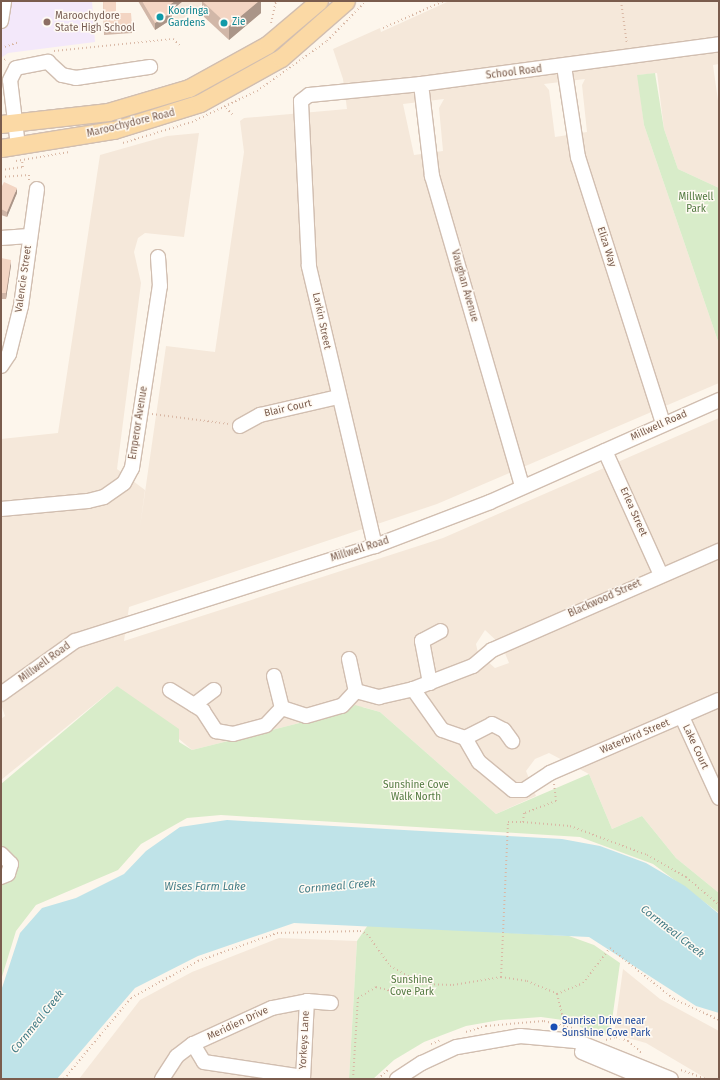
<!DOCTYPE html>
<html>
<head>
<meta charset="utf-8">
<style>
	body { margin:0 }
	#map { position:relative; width:720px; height:1080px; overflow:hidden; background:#fdf6ec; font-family:"Fira Sans",sans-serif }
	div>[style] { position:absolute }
	.residential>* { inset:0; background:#f5e8da }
	.education>* { inset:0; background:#f3e8fa }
	.green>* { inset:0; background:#d8ecc9 }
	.water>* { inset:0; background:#bfe3e8 }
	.path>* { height:2px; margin-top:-1px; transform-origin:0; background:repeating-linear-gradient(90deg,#d9b8a5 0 1px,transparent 0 4px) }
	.roads { filter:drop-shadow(1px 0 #d1beb0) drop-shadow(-1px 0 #d1beb0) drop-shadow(0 1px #d1beb0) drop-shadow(0 -1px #d1beb0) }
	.minor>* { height:14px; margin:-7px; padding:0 7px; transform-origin:7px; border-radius:7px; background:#fff }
	.major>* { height:17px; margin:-8.5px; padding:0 8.5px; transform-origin:8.5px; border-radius:8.5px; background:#fbd9a5 }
	.wall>* { inset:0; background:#d1b7a8 }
	.shaded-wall>* { inset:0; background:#aa9588 }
	.building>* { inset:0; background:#f3d5c3 }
	.dots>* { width:11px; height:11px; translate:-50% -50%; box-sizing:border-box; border:2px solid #fffaf3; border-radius:50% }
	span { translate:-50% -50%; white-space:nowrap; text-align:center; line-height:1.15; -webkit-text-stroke:3px #fffaf3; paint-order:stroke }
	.culture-label { font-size:10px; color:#0d838f }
	.left { translate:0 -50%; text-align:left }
	.education-label { font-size:10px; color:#785e54 }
	.street-label { font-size:10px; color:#7a5c4d }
	.park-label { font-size:10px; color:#537a41 }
	.transit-label { font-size:10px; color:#164399 }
	.water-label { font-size:11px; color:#437c86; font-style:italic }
	.frame { position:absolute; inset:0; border:2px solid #7a5c4d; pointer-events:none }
</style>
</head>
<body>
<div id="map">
	<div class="residential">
		<div style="clip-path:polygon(163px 1px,206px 1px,177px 23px)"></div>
		<div style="clip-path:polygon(evenodd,719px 1px,719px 64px,713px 65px,719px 108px,719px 188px,678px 169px,664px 129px,657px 73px,638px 75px,644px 125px,719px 344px,719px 383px,437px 504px,129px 607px,124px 641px,443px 538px,719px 418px,719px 893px,676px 858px,642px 816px,612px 829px,589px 774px,549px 753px,535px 759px,526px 771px,536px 796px,496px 814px,380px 712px,363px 707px,192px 750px,117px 686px,1px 780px,1px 719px,5px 716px,1px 704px,1px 439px,58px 433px,100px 155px,167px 136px,199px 133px,184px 237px,145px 233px,138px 238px,134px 252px,141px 283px,117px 469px,145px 490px,140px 527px,166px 346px,215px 352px,244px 152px,240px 121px,244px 118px,347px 109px,343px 79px,333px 49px,380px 28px,381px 32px,447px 2px,719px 1px,585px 79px,582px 85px,587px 132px,555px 137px,549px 90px,544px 84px,585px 79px,719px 1px,444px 99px,439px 108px,443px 151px,414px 155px,403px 104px,444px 99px,719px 1px,485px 630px,502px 646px,509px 663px,495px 668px,478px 653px,476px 644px,485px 630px)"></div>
		<div style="clip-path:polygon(279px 938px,357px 941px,349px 1079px,79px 1079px,140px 1000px,192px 972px)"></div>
		<div style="clip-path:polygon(623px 969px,660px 999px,719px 1031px,719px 1079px,707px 1079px,646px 1043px,614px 1034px)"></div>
	</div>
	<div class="education">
		<div style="clip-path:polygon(1px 1px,92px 1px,95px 42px,8px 53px,1px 58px)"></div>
	</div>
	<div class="green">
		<div style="clip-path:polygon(655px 73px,664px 129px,678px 169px,719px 188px,719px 344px,644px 125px,637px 75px)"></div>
		<div style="clip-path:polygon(117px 686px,179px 729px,179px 742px,192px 750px,347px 711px,355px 705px,380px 712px,496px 814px,589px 774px,612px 829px,642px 816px,676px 858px,719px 893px,719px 913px,653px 864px,580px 837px,221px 815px,187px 818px,141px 844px,118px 870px,36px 905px,16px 931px,1px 980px,1px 784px)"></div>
		<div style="clip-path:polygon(368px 925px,569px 936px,594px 945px,620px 963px,610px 1035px,590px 1032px,570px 1021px,541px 1017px,500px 1020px,466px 1026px,424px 1042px,394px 1060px,373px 1079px,349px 1079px,357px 941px)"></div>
	</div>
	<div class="water">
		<div style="clip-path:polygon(227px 820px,562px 839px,600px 846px,646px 863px,685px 886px,719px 914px,719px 1013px,696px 1006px,589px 937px,294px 923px,198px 956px,135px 988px,57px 1079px,1px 1079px,1px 991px,20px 933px,42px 908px,76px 898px,124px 874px,146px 851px,180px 827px)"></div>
	</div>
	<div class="path">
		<div style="left:621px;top:1px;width:44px;rotate:82.2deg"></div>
		<div style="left:271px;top:23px;width:23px;rotate:-77deg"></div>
		<div style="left:383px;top:28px;width:67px;rotate:-23.9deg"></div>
		<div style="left:1px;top:48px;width:19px;rotate:-18deg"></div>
		<div style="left:54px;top:51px;width:120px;rotate:-5.8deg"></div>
		<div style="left:173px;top:39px;width:9px;rotate:41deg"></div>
		<div style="left:1px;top:62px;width:6px;rotate:-31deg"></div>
		<div style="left:226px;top:108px;width:10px;rotate:45deg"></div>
		<div style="left:123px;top:143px;width:72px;rotate:-16.9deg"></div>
		<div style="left:192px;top:122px;width:72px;rotate:-25.5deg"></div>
		<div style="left:257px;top:91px;width:86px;rotate:-35.5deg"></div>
		<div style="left:327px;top:41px;width:56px;rotate:-45.7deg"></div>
		<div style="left:16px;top:161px;width:54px;rotate:-9.6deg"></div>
		<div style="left:1px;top:170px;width:22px;rotate:-8deg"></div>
		<div style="left:23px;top:167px;width:6px;rotate:-99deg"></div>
		<div style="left:1px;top:177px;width:28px;rotate:-4deg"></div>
		<div style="left:29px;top:175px;width:5px;rotate:90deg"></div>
		<div style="left:152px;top:414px;width:78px;rotate:7.4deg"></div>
		<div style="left:554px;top:784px;width:17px;rotate:83deg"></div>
		<div style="left:556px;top:801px;width:34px;rotate:159deg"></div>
		<div style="left:524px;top:813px;width:9px;rotate:96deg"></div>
		<div style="left:523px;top:822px;width:47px;rotate:4.9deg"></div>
		<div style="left:570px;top:826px;width:82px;rotate:20.6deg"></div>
		<div style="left:647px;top:855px;width:45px;rotate:29.4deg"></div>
		<div style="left:686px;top:877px;width:43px;rotate:40.3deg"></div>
		<div style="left:501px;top:977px;width:155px;rotate:-87.4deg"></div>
		<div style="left:508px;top:822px;width:15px"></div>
		<div style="left:557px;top:994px;width:32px;rotate:76deg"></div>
		<div style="left:466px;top:1032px;width:21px;rotate:-17deg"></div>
		<div style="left:486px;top:1026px;width:58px;rotate:-4.9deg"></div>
		<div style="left:544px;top:1021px;width:29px;rotate:14deg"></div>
		<div style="left:606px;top:1040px;width:10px;rotate:-17deg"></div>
		<div style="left:616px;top:1037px;width:13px;rotate:18deg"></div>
		<div style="left:628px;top:1041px;width:18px;rotate:41deg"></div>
		<div style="left:431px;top:1044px;width:11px;rotate:-22deg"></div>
		<div style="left:681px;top:1070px;width:27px;rotate:20deg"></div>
		<div style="left:64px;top:1079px;width:105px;rotate:-50.4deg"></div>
		<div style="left:131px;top:998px;width:77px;rotate:-28.9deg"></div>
		<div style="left:198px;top:961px;width:84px;rotate:-19.5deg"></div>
		<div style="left:277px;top:933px;width:83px;rotate:-1.4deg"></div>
		<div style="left:360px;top:931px;width:8px;rotate:23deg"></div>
		<div style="left:367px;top:934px;width:39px;rotate:54deg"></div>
		<div style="left:390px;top:966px;width:37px;rotate:29deg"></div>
		<div style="left:422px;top:984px;width:31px;rotate:2deg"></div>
		<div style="left:453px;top:985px;width:49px;rotate:-9.5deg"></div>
		<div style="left:501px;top:977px;width:26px;rotate:9deg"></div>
		<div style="left:527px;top:981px;width:33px;rotate:23deg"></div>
		<div style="left:557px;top:994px;width:28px;rotate:-23deg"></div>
		<div style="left:583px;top:983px;width:44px;rotate:-52.4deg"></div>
		<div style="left:610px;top:948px;width:82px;rotate:38.6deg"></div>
		<div style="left:674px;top:999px;width:50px;rotate:25deg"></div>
		<div style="left:353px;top:1079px;width:81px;rotate:-86.5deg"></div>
		<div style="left:358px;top:998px;width:21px;rotate:-31deg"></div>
		<div style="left:376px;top:987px;width:27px;rotate:15deg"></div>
		<div style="left:402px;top:994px;width:11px;rotate:-5deg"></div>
		<div style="left:413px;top:993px;width:13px;rotate:-45deg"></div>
		<div style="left:378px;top:1079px;width:13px;rotate:-42deg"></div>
	</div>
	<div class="roads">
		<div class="minor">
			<div style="left:1px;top:21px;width:20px;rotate:-81deg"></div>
			<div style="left:564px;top:66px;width:92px;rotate:81.3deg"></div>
			<div style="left:578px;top:157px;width:280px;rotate:72.3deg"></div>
			<div style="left:421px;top:84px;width:93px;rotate:83.2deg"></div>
			<div style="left:432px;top:176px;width:322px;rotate:73.8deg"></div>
			<div style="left:18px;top:146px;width:66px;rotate:-96.9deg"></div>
			<div style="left:10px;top:80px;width:13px;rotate:-63deg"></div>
			<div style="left:16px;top:68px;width:33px;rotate:-11deg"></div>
			<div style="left:48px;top:62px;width:19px;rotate:43deg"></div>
			<div style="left:62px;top:75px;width:14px;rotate:12deg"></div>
			<div style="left:76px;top:78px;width:75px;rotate:-8.5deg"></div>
			<div style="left:1px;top:238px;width:28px;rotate:-4deg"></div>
			<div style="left:1px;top:366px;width:14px;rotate:-56deg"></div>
			<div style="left:9px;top:354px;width:49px;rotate:-76deg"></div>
			<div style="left:21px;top:306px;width:118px;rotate:-82.2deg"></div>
			<div style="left:240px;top:426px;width:23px;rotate:-29deg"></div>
			<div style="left:260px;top:415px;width:80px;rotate:-13deg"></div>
			<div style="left:605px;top:451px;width:134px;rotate:65.7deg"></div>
			<div style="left:1px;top:509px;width:87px;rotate:-5.3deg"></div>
			<div style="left:88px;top:501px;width:16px;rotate:-14deg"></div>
			<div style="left:104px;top:497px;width:24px;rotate:-35deg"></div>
			<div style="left:124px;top:483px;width:17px;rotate:-62deg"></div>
			<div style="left:132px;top:468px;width:184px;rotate:-81.3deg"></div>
			<div style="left:160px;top:286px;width:29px;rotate:-94deg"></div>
			<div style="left:375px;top:546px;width:288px;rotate:-103.3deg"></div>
			<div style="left:309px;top:266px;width:165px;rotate:-92.8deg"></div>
			<div style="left:301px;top:101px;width:10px;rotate:-37deg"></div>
			<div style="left:309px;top:95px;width:113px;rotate:-5.6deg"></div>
			<div style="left:421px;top:84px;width:301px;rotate:-7.6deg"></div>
			<div style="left:349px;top:659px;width:33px;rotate:78deg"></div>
			<div style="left:274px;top:676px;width:33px;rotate:76deg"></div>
			<div style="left:430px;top:683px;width:43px;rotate:-100.8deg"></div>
			<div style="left:422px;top:641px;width:21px;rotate:-28deg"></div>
			<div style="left:413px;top:689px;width:50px;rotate:54.7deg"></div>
			<div style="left:442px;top:730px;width:24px;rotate:19deg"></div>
			<div style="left:465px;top:738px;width:28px;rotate:60deg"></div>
			<div style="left:479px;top:762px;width:44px;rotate:39.5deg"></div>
			<div style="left:513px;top:790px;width:11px"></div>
			<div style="left:524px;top:790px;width:31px;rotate:-33deg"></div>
			<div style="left:550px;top:773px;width:184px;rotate:-23.4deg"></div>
			<div style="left:170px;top:690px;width:39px;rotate:32deg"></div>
			<div style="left:203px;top:711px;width:24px;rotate:57deg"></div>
			<div style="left:216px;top:731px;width:17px;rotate:10deg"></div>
			<div style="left:233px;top:734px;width:34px;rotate:-15deg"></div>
			<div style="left:266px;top:725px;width:23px;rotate:-47deg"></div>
			<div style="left:282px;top:708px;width:25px;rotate:18deg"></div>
			<div style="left:306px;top:716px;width:37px;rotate:-16deg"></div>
			<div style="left:342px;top:706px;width:21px;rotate:-47deg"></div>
			<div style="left:356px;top:691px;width:24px;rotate:15deg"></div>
			<div style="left:379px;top:697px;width:35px;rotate:-13deg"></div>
			<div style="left:413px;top:689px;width:64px;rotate:-21deg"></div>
			<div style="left:473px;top:666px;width:25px;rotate:-40deg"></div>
			<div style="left:492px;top:650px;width:248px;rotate:-23.6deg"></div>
			<div style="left:1px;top:694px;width:91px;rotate:-35.6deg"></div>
			<div style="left:75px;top:641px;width:315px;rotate:-17.6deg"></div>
			<div style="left:375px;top:546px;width:123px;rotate:-20.9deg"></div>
			<div style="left:490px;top:502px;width:251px;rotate:-24deg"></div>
			<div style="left:194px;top:705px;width:25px;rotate:-37deg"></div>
			<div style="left:682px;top:717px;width:89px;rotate:65.4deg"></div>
			<div style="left:465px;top:738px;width:30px;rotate:-27deg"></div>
			<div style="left:492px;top:724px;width:13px;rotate:27deg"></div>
			<div style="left:504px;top:730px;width:14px;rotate:54deg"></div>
			<div style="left:1px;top:854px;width:14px;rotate:45deg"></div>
			<div style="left:11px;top:864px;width:10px;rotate:107deg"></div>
			<div style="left:8px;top:874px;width:8px;rotate:157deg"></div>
			<div style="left:193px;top:1044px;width:21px;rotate:59deg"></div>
			<div style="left:204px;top:1062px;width:100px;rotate:8.6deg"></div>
			<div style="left:582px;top:1052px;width:69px;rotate:22.9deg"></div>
			<div style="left:162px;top:1079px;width:27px;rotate:-57deg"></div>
			<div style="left:177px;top:1056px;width:20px;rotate:-37deg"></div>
			<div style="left:193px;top:1044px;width:87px;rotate:-24.5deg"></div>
			<div style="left:272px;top:1008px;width:36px;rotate:-11deg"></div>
			<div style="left:307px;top:1001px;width:24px;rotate:5deg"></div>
			<div style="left:303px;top:1079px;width:78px;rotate:-87.1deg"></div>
			<div style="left:397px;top:1079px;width:30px;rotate:-33deg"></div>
			<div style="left:422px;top:1063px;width:38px;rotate:-25deg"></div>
			<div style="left:457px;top:1047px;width:64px;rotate:-9.9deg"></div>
			<div style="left:520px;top:1036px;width:56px;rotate:5.1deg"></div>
			<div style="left:576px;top:1041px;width:102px;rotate:21.8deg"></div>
		</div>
		<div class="major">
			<div style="left:1px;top:124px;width:108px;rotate:-6.4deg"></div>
			<div style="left:108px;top:112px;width:84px;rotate:-16.5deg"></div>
			<div style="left:189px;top:88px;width:89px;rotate:-28.9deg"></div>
			<div style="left:267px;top:45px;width:68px;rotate:-40.2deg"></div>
			<div style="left:1px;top:148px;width:114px;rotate:-9.1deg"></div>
			<div style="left:114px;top:130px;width:90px;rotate:-17.4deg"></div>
			<div style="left:200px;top:103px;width:93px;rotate:-29.1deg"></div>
			<div style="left:281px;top:58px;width:86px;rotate:-41.2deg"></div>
		</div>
	</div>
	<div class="wall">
		<div style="clip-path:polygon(103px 1px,116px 1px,116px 13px,132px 25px,132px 33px,104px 35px)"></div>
		<div style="clip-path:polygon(138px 1px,183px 1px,171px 11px,172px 19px,155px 30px)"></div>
		<div style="clip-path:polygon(202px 1px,261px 1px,261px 13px,229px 40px,202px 15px)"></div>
		<div style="clip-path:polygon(1px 188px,17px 193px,7px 217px,1px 215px)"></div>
		<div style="clip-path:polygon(1px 258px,11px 265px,6px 299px,1px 299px)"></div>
	</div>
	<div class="shaded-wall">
		<div style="clip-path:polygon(175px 1px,183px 1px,168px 13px,168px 6px)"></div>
		<div style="clip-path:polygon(259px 1px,261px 1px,261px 13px,229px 40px,229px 26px)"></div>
		<div style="clip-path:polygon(172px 12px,172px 19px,155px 30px,155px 23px)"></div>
		<div style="clip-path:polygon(17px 188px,17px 193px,7px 217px,7px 212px)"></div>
		<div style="clip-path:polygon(11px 260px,11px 265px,6px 299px,6px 293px)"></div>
	</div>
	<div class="building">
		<div style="clip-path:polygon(103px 1px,116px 1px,116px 13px,131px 13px,132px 25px,104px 26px)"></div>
		<div style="clip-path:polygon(142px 1px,175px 1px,168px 6px,172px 12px,155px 23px)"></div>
		<div style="clip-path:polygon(202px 1px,259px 1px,229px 26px)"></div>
		<div style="clip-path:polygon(4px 182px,17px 188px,7px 212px,1px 209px,1px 188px)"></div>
		<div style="clip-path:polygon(1px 258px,11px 260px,6px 293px,1px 293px)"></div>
	</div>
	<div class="dots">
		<div style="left:160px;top:17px;background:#0f9aa8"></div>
		<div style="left:47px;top:22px;background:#8d6e63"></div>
		<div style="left:224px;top:23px;background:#0f9aa8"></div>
		<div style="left:554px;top:1027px;background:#1a4fb4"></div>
	</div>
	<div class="culture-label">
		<span class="left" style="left:168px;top:17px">Kooringa<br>Gardens</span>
		<span class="left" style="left:232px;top:23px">Zie</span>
	</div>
	<div class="education-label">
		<span class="left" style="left:55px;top:22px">Maroochydore<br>State High School</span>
	</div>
	<div class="street-label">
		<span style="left:514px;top:73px;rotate:-7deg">School Road</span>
		<span style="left:131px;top:124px;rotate:-14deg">Maroochydore Road</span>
		<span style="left:606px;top:247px;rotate:72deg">Eliza Way</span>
		<span style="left:24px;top:279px;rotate:-82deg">Valencie Street</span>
		<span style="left:464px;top:286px;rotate:74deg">Vaughan Avenue</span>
		<span style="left:321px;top:321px;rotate:78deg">Larkin Street</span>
		<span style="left:288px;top:409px;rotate:-13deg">Blair Court</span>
		<span style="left:139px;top:423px;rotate:-81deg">Emperor Avenue</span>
		<span style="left:659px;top:426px;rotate:-24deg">Millwell Road</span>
		<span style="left:633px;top:512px;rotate:66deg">Erlea Street</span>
		<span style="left:360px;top:550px;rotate:-18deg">Millwell Road</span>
		<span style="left:605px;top:599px;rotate:-24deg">Blackwood Street</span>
		<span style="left:45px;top:663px;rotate:-36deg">Millwell Road</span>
		<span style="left:635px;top:737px;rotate:-23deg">Waterbird Street</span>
		<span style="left:695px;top:747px;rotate:65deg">Lake Court</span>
		<span style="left:238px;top:1024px;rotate:-25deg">Meridien Drive</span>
		<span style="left:305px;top:1040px;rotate:-87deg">Yorkeys Lane</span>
	</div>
	<div class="park-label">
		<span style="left:696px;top:203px">Millwell<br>Park</span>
		<span style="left:416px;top:791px">Sunshine Cove<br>Walk North</span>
		<span style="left:412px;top:986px">Sunshine<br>Cove Park</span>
	</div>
	<div class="transit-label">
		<span class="left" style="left:562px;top:1027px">Sunrise Drive near<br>Sunshine Cove Park</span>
	</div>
	<div class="water-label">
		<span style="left:205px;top:887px">Wises Farm Lake</span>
		<span style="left:337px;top:887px;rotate:-5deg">Cornmeal Creek</span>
		<span style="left:672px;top:932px;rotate:38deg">Cornmeal Creek</span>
		<span style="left:38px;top:1022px;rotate:-51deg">Cornmeal Creek</span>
	</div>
	<div class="frame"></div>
</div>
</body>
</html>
